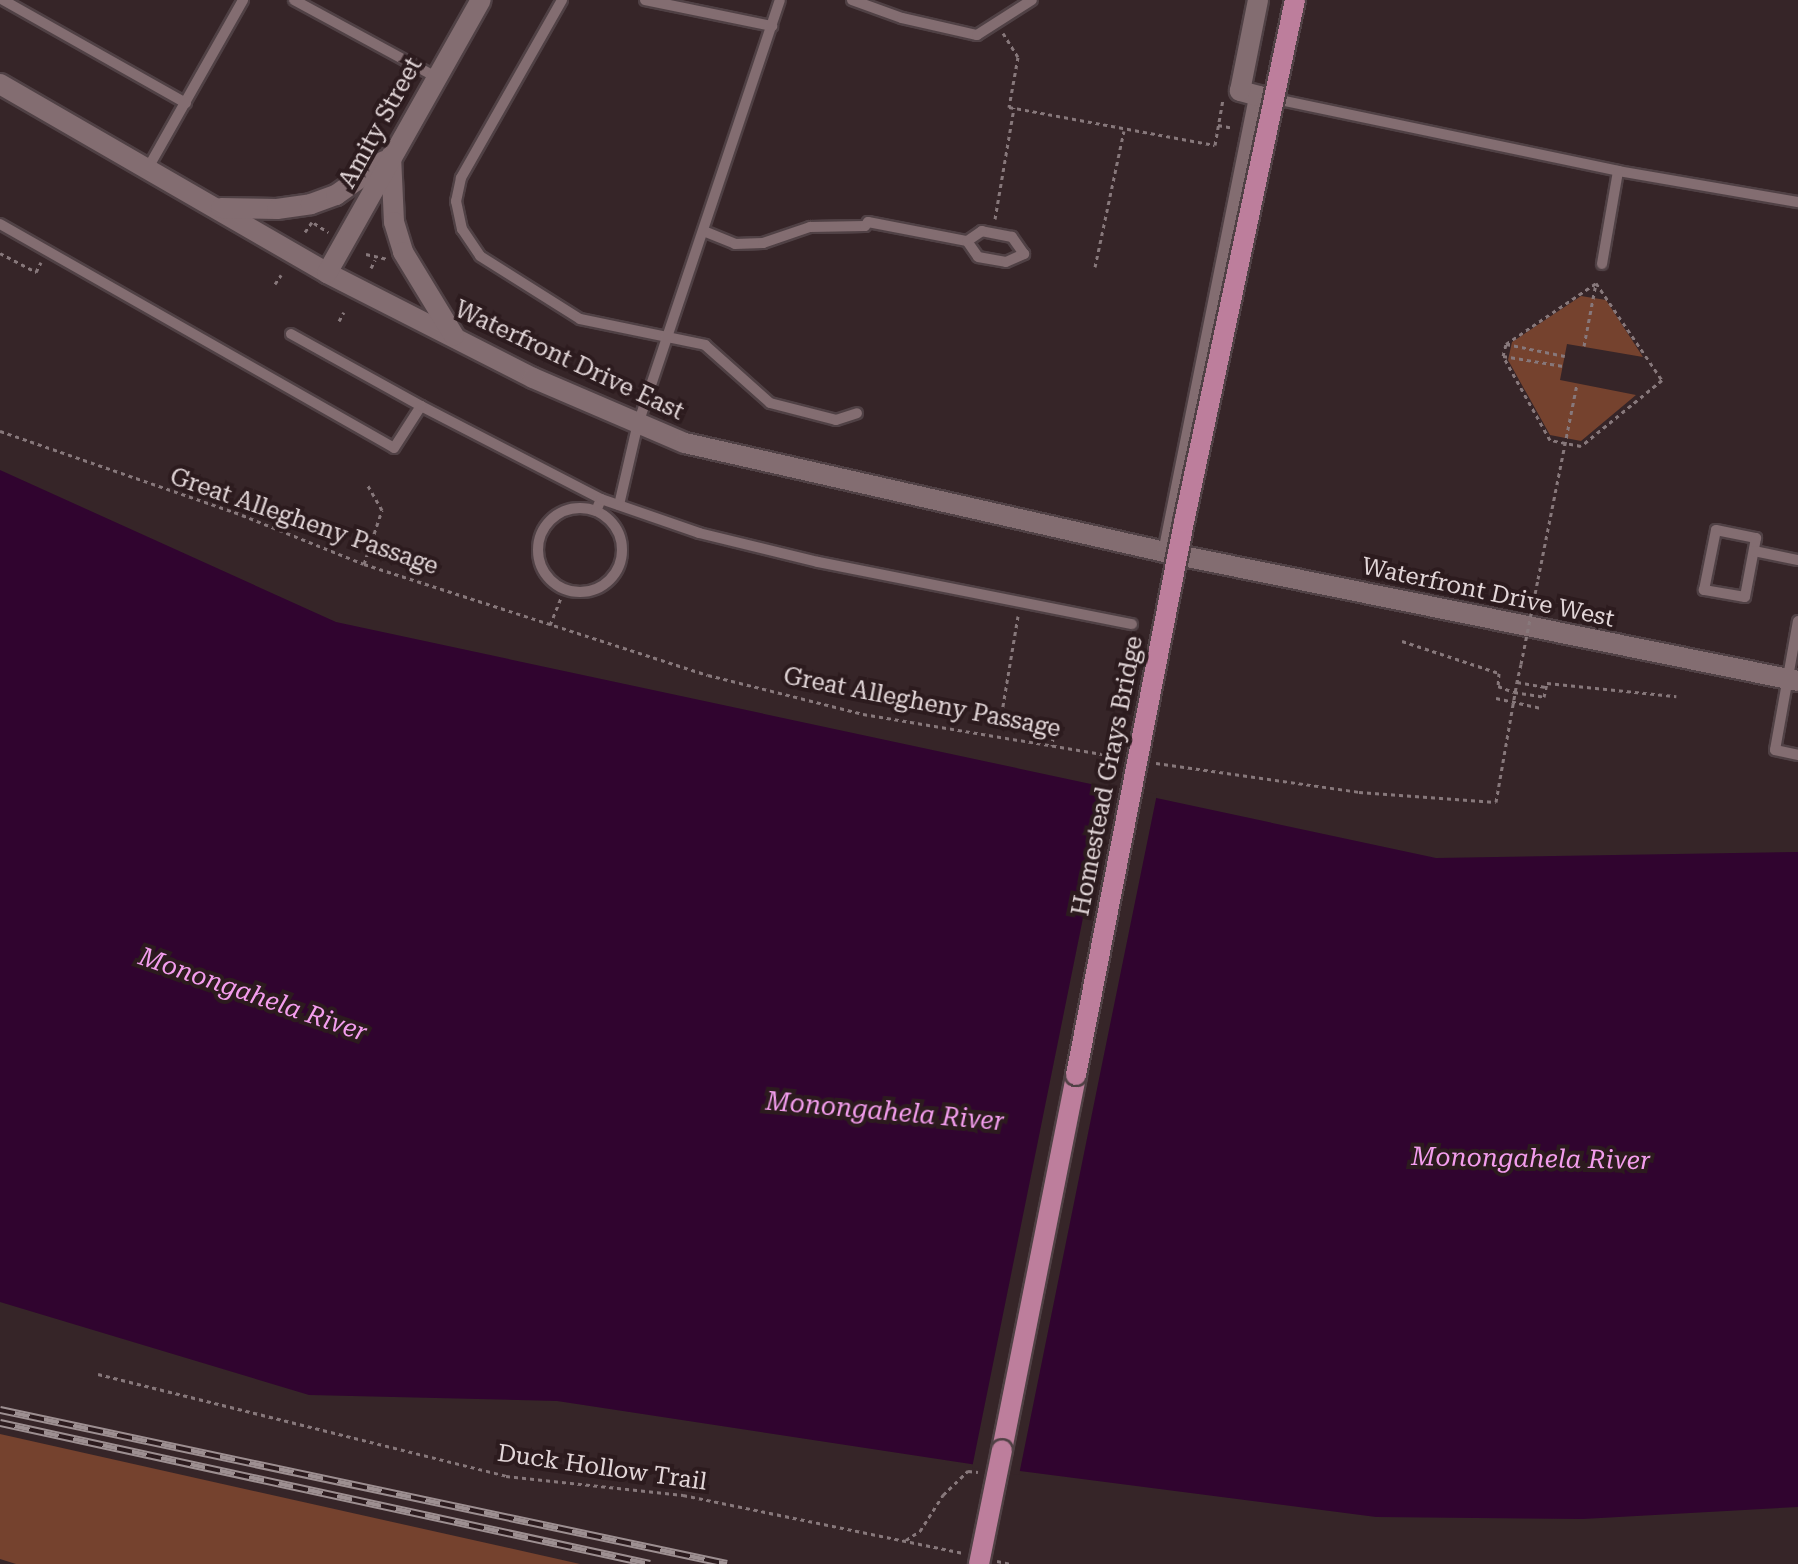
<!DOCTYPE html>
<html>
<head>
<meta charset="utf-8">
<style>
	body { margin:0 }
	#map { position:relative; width:1798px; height:1564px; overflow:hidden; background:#362528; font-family:"Roboto Serif",serif }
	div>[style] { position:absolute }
	.green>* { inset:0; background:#75422e }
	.water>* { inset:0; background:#30042f }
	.pier>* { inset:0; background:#362528 }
	.path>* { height:3px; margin-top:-1.5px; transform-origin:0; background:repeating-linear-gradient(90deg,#87787b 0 4px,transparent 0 8px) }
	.roads { filter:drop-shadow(2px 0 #504145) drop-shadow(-2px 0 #504145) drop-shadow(0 2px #504145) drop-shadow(0 -2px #504145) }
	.lane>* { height:10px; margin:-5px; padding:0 5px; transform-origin:5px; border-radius:5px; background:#836d71 }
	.lane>.ring { margin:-5px; padding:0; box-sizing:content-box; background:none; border:10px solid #836d71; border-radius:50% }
	.street>* { height:20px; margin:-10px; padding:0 10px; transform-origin:10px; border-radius:10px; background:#836d71 }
	.secondary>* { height:20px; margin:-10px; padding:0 10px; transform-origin:10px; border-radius:10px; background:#836d71 }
	.primary>* { height:20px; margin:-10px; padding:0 10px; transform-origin:10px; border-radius:10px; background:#bd7e9c }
	.rail>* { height:8px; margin-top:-4px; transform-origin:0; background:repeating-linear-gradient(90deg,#2c1b1e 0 15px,#9d8f91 0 30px); box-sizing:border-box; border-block:2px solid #9d8f91 }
	.path-bridge>* { height:3px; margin-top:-1.5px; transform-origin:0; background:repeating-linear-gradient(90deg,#87787b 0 4px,transparent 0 8px) }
	.bridges { filter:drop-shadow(2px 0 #504145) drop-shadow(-2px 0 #504145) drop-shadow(0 2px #504145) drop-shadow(0 -2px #504145) }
	.primary-bridge>* { height:20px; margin:-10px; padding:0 10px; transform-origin:10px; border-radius:10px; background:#bd7e9c }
	span { translate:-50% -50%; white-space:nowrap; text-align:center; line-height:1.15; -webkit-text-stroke:8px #2c1b1e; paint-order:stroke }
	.street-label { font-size:24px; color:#e2d6d8 }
	.water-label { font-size:26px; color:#f39ded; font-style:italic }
</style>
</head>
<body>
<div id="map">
	<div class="green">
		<div style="clip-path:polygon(1581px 296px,1606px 300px,1643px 357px,1567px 344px,1560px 380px,1636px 395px,1581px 441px,1550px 435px,1508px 360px,1512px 342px)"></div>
		<div style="clip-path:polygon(0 1434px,580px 1564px,16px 1564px,0 1559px)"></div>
	</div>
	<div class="water">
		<div style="clip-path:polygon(0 470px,336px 622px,1436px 858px,1798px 852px,1798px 1507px,1583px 1519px,1376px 1517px,997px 1468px,557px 1401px,309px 1395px,0 1302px)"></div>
	</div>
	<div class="pier">
		<div style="clip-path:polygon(1110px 784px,1157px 794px,1099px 1079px,1019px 1475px,972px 1468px)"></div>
	</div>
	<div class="path">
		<div style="left:1003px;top:33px;width:28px;rotate:58deg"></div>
		<div style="left:1018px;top:57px;width:51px;rotate:100.2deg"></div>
		<div style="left:1009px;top:107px;width:209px;rotate:10.5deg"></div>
		<div style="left:1215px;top:145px;width:47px;rotate:-80.1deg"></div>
		<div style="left:1218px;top:125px;width:16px;rotate:11deg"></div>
		<div style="left:995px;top:219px;width:113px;rotate:-80.3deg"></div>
		<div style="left:314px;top:223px;width:17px;rotate:33deg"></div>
		<div style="left:305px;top:232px;width:12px;rotate:-55deg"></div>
		<div style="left:0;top:253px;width:41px;rotate:27.8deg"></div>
		<div style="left:36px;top:272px;width:11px;rotate:-63deg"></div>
		<div style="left:366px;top:254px;width:22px;rotate:13deg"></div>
		<div style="left:1095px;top:267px;width:139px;rotate:-78deg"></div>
		<div style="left:371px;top:268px;width:9px;rotate:-63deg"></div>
		<div style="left:1596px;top:283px;width:117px;rotate:55.8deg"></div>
		<div style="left:1662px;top:380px;width:104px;rotate:140.8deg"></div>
		<div style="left:1581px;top:446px;width:32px;rotate:-169deg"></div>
		<div style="left:1550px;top:440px;width:96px;rotate:-119.2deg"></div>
		<div style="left:1503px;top:356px;width:12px;rotate:-76deg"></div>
		<div style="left:1506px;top:344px;width:109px;rotate:-34.1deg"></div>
		<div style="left:275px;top:284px;width:11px;rotate:-56deg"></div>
		<div style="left:339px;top:321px;width:10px;rotate:-61deg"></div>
		<div style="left:1506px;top:344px;width:60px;rotate:11.5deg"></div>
		<div style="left:1584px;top:346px;width:64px;rotate:-79.2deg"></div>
		<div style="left:1503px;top:356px;width:61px;rotate:9.5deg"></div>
		<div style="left:0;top:431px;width:256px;rotate:19.1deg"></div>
		<div style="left:242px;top:515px;width:131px;rotate:21.9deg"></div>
		<div style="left:364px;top:564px;width:361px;rotate:17.9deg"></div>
		<div style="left:708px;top:675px;width:160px;rotate:14.1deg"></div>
		<div style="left:863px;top:714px;width:262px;rotate:9.5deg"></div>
		<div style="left:364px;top:564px;width:57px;rotate:-71.6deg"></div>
		<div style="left:382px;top:510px;width:30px;rotate:-120deg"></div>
		<div style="left:1538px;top:579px;width:199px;rotate:-78.7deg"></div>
		<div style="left:1018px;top:616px;width:97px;rotate:99.5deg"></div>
		<div style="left:1002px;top:712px;width:57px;rotate:26.1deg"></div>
		<div style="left:1053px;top:737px;width:9px;rotate:96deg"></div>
		<div style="left:550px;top:625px;width:38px;rotate:-68deg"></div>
		<div style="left:1402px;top:641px;width:102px;rotate:18.3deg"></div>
		<div style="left:1499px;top:673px;width:13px;rotate:94deg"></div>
		<div style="left:1498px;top:686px;width:17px;rotate:21deg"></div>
		<div style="left:1514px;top:692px;width:30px;rotate:9deg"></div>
		<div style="left:1544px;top:697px;width:14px;rotate:-78deg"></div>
		<div style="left:1547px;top:683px;width:130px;rotate:5.8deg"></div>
		<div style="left:1521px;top:664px;width:18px;rotate:103deg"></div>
		<div style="left:1517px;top:682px;width:29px;rotate:10deg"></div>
		<div style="left:1496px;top:698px;width:46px;rotate:12.5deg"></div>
		<div style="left:1156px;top:763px;width:205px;rotate:8.1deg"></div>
		<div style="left:1359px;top:792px;width:137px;rotate:4.2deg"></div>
		<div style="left:1496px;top:802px;width:122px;rotate:-80.1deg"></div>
		<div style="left:98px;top:1374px;width:421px;rotate:14deg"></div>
		<div style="left:506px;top:1476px;width:178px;rotate:6.1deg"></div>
		<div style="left:683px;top:1495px;width:285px;rotate:11.7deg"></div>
		<div style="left:906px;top:1540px;width:17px;rotate:-33deg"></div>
		<div style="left:920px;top:1531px;width:43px;rotate:-57.4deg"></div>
		<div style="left:943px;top:1495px;width:35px;rotate:-44deg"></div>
		<div style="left:968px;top:1471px;width:10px;rotate:6deg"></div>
		<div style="left:997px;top:1561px;width:14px;rotate:12deg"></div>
	</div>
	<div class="roads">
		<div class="lane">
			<div style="left:3px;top:0;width:210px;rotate:29.4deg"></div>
			<div style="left:294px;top:0;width:162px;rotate:28.5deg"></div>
			<div style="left:562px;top:0;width:205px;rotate:119.6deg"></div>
			<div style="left:461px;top:178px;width:24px;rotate:102deg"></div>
			<div style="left:456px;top:201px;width:29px;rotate:78deg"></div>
			<div style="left:462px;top:229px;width:32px;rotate:56deg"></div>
			<div style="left:480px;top:256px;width:118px;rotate:32.2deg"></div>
			<div style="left:580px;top:319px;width:128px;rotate:11.7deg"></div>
			<div style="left:705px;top:345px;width:87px;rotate:41.7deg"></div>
			<div style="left:770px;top:403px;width:68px;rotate:14.4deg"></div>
			<div style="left:836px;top:420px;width:22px;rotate:-18deg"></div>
			<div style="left:645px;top:0;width:130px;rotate:11.6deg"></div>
			<div style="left:852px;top:0;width:53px;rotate:19.8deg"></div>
			<div style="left:902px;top:18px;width:77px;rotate:12.8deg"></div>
			<div style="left:977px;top:35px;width:65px;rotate:-32.5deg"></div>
			<div style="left:1270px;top:98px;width:356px;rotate:11.8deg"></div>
			<div style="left:1618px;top:171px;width:183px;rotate:9.8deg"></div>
			<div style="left:148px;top:168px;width:193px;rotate:-60.5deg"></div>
			<div style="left:0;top:224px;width:453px;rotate:29.6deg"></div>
			<div style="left:394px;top:448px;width:50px;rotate:-57.3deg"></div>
			<div style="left:421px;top:406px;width:203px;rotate:27.3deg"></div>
			<div style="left:706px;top:232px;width:31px;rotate:22deg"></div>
			<div style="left:735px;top:244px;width:28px;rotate:-2deg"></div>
			<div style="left:763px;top:243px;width:50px;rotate:-18.8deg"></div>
			<div style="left:810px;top:227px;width:55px;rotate:-1deg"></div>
			<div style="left:865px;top:226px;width:5px;rotate:-53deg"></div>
			<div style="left:868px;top:222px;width:101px;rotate:10.9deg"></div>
			<div style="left:967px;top:241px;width:19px;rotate:55deg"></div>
			<div style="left:978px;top:257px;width:28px;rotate:10deg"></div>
			<div style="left:1006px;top:262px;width:20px;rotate:-24deg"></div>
			<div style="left:1024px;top:254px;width:21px;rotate:-125deg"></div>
			<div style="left:1012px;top:237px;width:31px;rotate:-169deg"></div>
			<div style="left:982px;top:231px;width:18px;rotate:146deg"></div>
			<div style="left:1602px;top:264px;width:94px;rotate:-80.2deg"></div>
			<div style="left:291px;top:334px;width:149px;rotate:29deg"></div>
			<div style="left:619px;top:505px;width:80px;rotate:-77deg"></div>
			<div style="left:637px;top:427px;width:450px;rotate:-71.5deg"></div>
			<div class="ring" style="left:538px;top:508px;width:74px;height:74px"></div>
			<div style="left:596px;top:511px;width:13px;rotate:-67deg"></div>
			<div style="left:601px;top:499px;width:104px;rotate:19.1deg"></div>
			<div style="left:699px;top:533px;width:122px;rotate:13.7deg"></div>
			<div style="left:818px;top:562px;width:320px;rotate:11.2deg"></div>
			<div style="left:1716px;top:530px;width:41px;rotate:11.3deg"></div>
			<div style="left:1756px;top:538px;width:60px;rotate:100.6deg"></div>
			<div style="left:1745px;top:597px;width:42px;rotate:-170.3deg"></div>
			<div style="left:1704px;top:590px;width:61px;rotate:-78.7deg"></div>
			<div style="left:1754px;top:551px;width:45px;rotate:11.6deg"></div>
			<div style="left:1798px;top:621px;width:131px;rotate:100.1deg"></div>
			<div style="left:1775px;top:750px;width:24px;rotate:12deg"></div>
		</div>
		<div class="street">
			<div style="left:1168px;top:553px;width:466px;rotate:-78.7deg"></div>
			<div style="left:1259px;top:96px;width:20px;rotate:-165deg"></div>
			<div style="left:1240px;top:91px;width:93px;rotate:-78.8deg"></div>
		</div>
		<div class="secondary">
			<div style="left:0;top:84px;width:378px;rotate:30deg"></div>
			<div style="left:327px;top:273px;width:231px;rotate:27deg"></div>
			<div style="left:533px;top:378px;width:165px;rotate:23.2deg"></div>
			<div style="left:685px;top:443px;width:495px;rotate:12.8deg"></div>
			<div style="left:1168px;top:553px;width:643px;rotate:11.48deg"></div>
			<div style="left:391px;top:156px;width:66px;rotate:87.4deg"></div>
			<div style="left:394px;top:222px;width:31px;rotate:73deg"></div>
			<div style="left:403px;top:252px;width:98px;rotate:58.7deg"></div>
			<div style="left:221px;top:208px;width:56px;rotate:1deg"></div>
			<div style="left:277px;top:209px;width:34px;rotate:-8deg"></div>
			<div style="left:311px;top:204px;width:27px;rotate:-20deg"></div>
			<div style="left:336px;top:195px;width:59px;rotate:-35.3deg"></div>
			<div style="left:327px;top:273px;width:313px;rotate:-60.6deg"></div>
		</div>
		<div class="primary">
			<div style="left:1002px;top:1450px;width:382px;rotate:-78.8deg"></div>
		</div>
	</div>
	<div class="rail">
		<div style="left:0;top:1410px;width:743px;rotate:11.96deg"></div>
		<div style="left:0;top:1423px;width:665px;rotate:12.24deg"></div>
	</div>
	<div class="path-bridge">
		<div style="left:1521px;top:664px;width:87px;rotate:-78.7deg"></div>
	</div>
	<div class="bridges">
		<div class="primary-bridge">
			<div style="left:1076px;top:1075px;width:563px;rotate:-78.95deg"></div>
			<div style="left:1184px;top:522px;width:534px;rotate:-78deg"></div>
			<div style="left:979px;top:1564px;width:116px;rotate:-78.6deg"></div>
		</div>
	</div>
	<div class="street-label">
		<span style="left:381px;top:123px;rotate:-61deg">Amity Street</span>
		<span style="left:569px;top:361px;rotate:25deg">Waterfront Drive East</span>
		<span style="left:304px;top:522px;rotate:19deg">Great Allegheny Passage</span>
		<span style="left:1488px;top:593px;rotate:12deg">Waterfront Drive West</span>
		<span style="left:922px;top:703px;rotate:11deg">Great Allegheny Passage</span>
		<span style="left:1108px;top:776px;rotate:-79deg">Homestead Grays Bridge</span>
		<span style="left:602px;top:1468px;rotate:8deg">Duck Hollow Trail</span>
	</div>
	<div class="water-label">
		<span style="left:253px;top:995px;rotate:19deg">Monongahela River</span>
		<span style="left:885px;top:1112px;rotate:5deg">Monongahela River</span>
		<span style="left:1531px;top:1159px;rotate:1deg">Monongahela River</span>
	</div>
</div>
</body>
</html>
